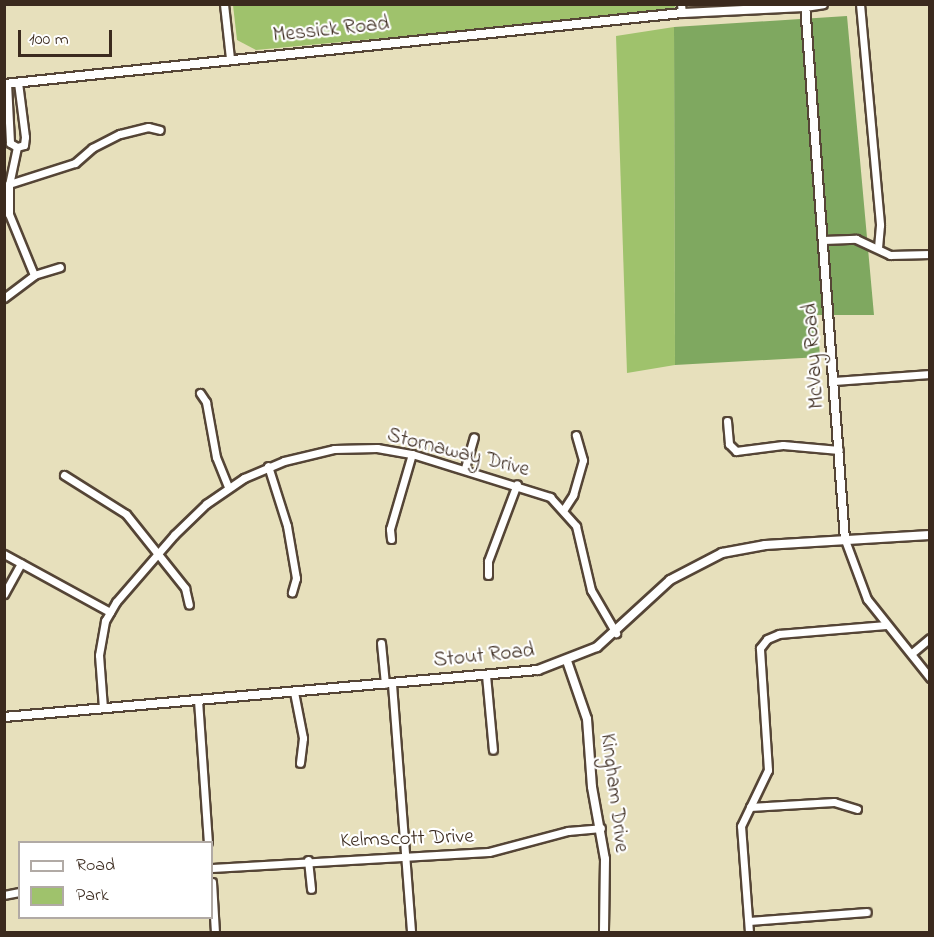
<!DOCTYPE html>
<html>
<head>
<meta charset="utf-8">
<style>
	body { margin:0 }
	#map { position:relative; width:934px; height:937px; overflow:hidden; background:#e7e0bc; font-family:"Indie Flower",sans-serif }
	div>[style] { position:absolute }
	.green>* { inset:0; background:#9fc26c }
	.forest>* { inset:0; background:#7fa860 }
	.roads { filter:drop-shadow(2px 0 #554536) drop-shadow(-2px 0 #554536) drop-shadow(0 2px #554536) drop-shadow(0 -2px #554536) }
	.minor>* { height:7px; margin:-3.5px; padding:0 3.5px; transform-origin:3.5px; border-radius:3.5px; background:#fff }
	.tertiary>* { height:8px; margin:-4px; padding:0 4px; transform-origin:4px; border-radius:4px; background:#fff }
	span { translate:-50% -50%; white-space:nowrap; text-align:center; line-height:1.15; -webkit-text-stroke:4.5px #fff; paint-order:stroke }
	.street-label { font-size:21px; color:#3b2a1e }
	.frame { position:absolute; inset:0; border:6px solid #3b2a1e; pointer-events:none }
	.legend { position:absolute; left:18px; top:841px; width:195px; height:78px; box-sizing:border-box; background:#fff; border:2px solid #b1aaa5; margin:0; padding:8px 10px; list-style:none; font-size:18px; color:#3b2a1e }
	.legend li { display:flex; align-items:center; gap:12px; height:30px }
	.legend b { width:30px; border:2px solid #b1aaa5 }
	.scale { position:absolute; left:18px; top:30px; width:94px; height:27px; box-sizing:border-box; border:3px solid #3b2a1e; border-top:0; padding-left:8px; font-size:18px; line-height:21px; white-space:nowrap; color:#3b2a1e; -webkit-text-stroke:4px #fff; paint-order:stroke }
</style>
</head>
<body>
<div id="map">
	<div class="green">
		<div style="clip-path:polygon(233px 5px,676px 4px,676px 6px,671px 11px,256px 50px,237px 40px)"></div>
		<div style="clip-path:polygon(674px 27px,675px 365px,627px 373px,616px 36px)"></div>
	</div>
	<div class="forest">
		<div style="clip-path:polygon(847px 16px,874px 315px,817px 315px,820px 357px,675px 365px,674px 27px)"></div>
	</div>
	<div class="roads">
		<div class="minor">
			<div style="left:224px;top:4px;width:54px;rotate:83.7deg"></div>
			<div style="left:681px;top:4px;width:9px;rotate:84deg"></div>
			<div style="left:860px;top:4px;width:222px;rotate:84.8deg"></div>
			<div style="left:880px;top:225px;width:21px;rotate:95deg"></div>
			<div style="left:805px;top:7px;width:18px;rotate:-9deg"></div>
			<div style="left:7px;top:83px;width:60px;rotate:87.1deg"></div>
			<div style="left:10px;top:143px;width:8px;rotate:30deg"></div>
			<div style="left:17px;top:147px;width:38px;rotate:102deg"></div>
			<div style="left:9px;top:184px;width:30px;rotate:90deg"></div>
			<div style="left:9px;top:214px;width:66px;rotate:67.7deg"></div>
			<div style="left:17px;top:147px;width:7px;rotate:-16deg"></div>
			<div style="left:24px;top:145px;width:8px;rotate:-83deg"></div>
			<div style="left:25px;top:137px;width:55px;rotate:-97.3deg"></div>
			<div style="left:9px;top:184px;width:69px;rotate:-17.7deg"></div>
			<div style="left:75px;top:163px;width:23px;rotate:-41deg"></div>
			<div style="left:92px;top:148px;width:31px;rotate:-27deg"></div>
			<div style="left:120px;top:134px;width:29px;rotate:-14deg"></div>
			<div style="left:148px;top:127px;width:12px;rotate:14deg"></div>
			<div style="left:823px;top:240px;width:33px;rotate:-2deg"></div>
			<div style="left:856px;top:239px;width:38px;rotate:25deg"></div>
			<div style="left:890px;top:255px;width:40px;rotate:-1.4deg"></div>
			<div style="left:4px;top:298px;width:38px;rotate:-37deg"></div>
			<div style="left:34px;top:275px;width:27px;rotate:-17deg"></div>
			<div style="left:834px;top:381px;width:96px;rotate:-4.2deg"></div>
			<div style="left:200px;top:393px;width:11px;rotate:56deg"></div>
			<div style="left:206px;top:402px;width:56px;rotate:79.7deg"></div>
			<div style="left:216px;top:457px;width:32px;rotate:68deg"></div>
			<div style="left:727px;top:421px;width:23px;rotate:85deg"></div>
			<div style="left:729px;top:444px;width:10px;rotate:45deg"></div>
			<div style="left:736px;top:451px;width:47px;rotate:-7.3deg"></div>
			<div style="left:783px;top:445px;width:56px;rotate:5.1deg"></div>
			<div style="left:268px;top:466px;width:63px;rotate:72.4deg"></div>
			<div style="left:287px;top:526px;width:53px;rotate:80.2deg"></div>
			<div style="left:296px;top:578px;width:15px;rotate:106deg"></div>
			<div style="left:465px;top:468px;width:32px;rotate:-74deg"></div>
			<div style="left:64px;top:475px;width:73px;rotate:32.2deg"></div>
			<div style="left:126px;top:514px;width:95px;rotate:51.4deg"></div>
			<div style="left:185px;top:588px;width:17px;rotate:77deg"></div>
			<div style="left:564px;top:509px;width:17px;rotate:-57deg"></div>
			<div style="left:573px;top:495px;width:36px;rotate:-74deg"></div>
			<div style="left:583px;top:460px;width:26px;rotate:-106deg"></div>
			<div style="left:391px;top:539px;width:10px;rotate:-96deg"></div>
			<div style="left:390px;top:529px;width:78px;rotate:-73.7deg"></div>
			<div style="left:845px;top:540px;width:63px;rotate:69.6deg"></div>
			<div style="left:867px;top:599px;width:101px;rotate:51.4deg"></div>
			<div style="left:4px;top:554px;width:121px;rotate:28.7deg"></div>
			<div style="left:488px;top:575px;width:14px;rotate:-90deg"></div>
			<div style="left:488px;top:561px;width:82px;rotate:-69.4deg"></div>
			<div style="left:4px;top:594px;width:35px;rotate:-61deg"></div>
			<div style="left:381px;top:643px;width:41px;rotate:84.4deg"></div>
			<div style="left:912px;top:653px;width:23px;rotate:-40deg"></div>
			<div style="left:486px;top:675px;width:75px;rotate:84.7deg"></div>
			<div style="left:392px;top:684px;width:249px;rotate:85.6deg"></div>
			<div style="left:294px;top:692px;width:47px;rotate:78.9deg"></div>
			<div style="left:303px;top:738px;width:25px;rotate:97deg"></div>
			<div style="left:198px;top:700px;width:142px;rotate:86deg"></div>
			<div style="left:103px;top:708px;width:53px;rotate:-94.3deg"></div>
			<div style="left:99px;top:655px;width:35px;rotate:-80deg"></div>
			<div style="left:105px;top:621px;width:22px;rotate:-60deg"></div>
			<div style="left:116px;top:602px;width:89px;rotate:-49.1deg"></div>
			<div style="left:174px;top:535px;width:45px;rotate:-44.1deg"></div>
			<div style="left:206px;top:504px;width:46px;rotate:-34.4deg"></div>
			<div style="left:244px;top:478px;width:43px;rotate:-23deg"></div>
			<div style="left:284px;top:461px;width:51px;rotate:-13.5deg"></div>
			<div style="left:334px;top:449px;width:43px;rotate:-1.3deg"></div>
			<div style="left:377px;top:448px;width:36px;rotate:10deg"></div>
			<div style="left:412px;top:454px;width:145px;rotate:17.3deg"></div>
			<div style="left:550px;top:497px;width:39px;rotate:48deg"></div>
			<div style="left:576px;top:526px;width:66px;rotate:76.8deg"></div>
			<div style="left:591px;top:590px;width:50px;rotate:59.8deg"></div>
			<div style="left:750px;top:807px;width:84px;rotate:-3.4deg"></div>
			<div style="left:834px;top:802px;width:24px;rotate:17deg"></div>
			<div style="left:308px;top:860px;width:29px;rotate:84deg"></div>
			<div style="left:212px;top:868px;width:277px;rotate:-3.3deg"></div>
			<div style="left:489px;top:852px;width:82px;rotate:-14.9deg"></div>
			<div style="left:568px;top:831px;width:33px;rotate:-5deg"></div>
			<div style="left:212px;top:882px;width:50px;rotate:86.6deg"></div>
			<div style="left:4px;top:895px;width:16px;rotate:-11deg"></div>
			<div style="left:749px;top:921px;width:118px;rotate:-4.4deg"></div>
			<div style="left:749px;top:932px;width:106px;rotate:-94.3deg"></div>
			<div style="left:741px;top:826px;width:62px;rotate:-64.3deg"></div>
			<div style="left:768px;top:770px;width:122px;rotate:-93.8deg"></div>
			<div style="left:760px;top:648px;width:11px;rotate:-52deg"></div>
			<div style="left:767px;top:639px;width:13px;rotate:-23deg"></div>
			<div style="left:779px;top:634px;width:107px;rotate:-4.8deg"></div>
		</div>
		<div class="tertiary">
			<div style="left:805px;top:4px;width:537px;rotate:85.73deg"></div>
			<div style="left:4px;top:84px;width:682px;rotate:-5.98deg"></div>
			<div style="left:682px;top:13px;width:123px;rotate:-2.8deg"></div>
			<div style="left:567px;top:661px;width:61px;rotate:71deg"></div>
			<div style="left:587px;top:719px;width:68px;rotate:85.8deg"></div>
			<div style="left:592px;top:787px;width:73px;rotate:79.8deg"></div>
			<div style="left:605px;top:859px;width:73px;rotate:90.8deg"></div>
			<div style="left:4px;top:717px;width:536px;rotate:-5.03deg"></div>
			<div style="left:538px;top:670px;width:63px;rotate:-21.3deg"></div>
			<div style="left:597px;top:647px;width:99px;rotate:-42.5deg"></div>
			<div style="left:670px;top:580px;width:59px;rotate:-27.4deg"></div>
			<div style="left:722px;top:553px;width:44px;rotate:-10.5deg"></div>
			<div style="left:765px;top:545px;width:165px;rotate:-3.5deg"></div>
		</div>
	</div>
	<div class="street-label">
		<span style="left:331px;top:30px;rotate:-6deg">Messick Road</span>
		<span style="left:814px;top:356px;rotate:-94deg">McVay Road</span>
		<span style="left:458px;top:453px;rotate:14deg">Stornaway Drive</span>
		<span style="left:484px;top:656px;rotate:-6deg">Stout Road</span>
		<span style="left:614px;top:793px;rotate:83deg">Kingham Drive</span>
		<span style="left:407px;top:839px;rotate:-2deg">Kelmscott Drive</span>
	</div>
	<div class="frame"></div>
	<ul class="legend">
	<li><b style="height:8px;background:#fff"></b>Road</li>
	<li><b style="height:16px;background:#9fc26c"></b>Park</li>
	</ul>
	<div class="scale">100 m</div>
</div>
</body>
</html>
